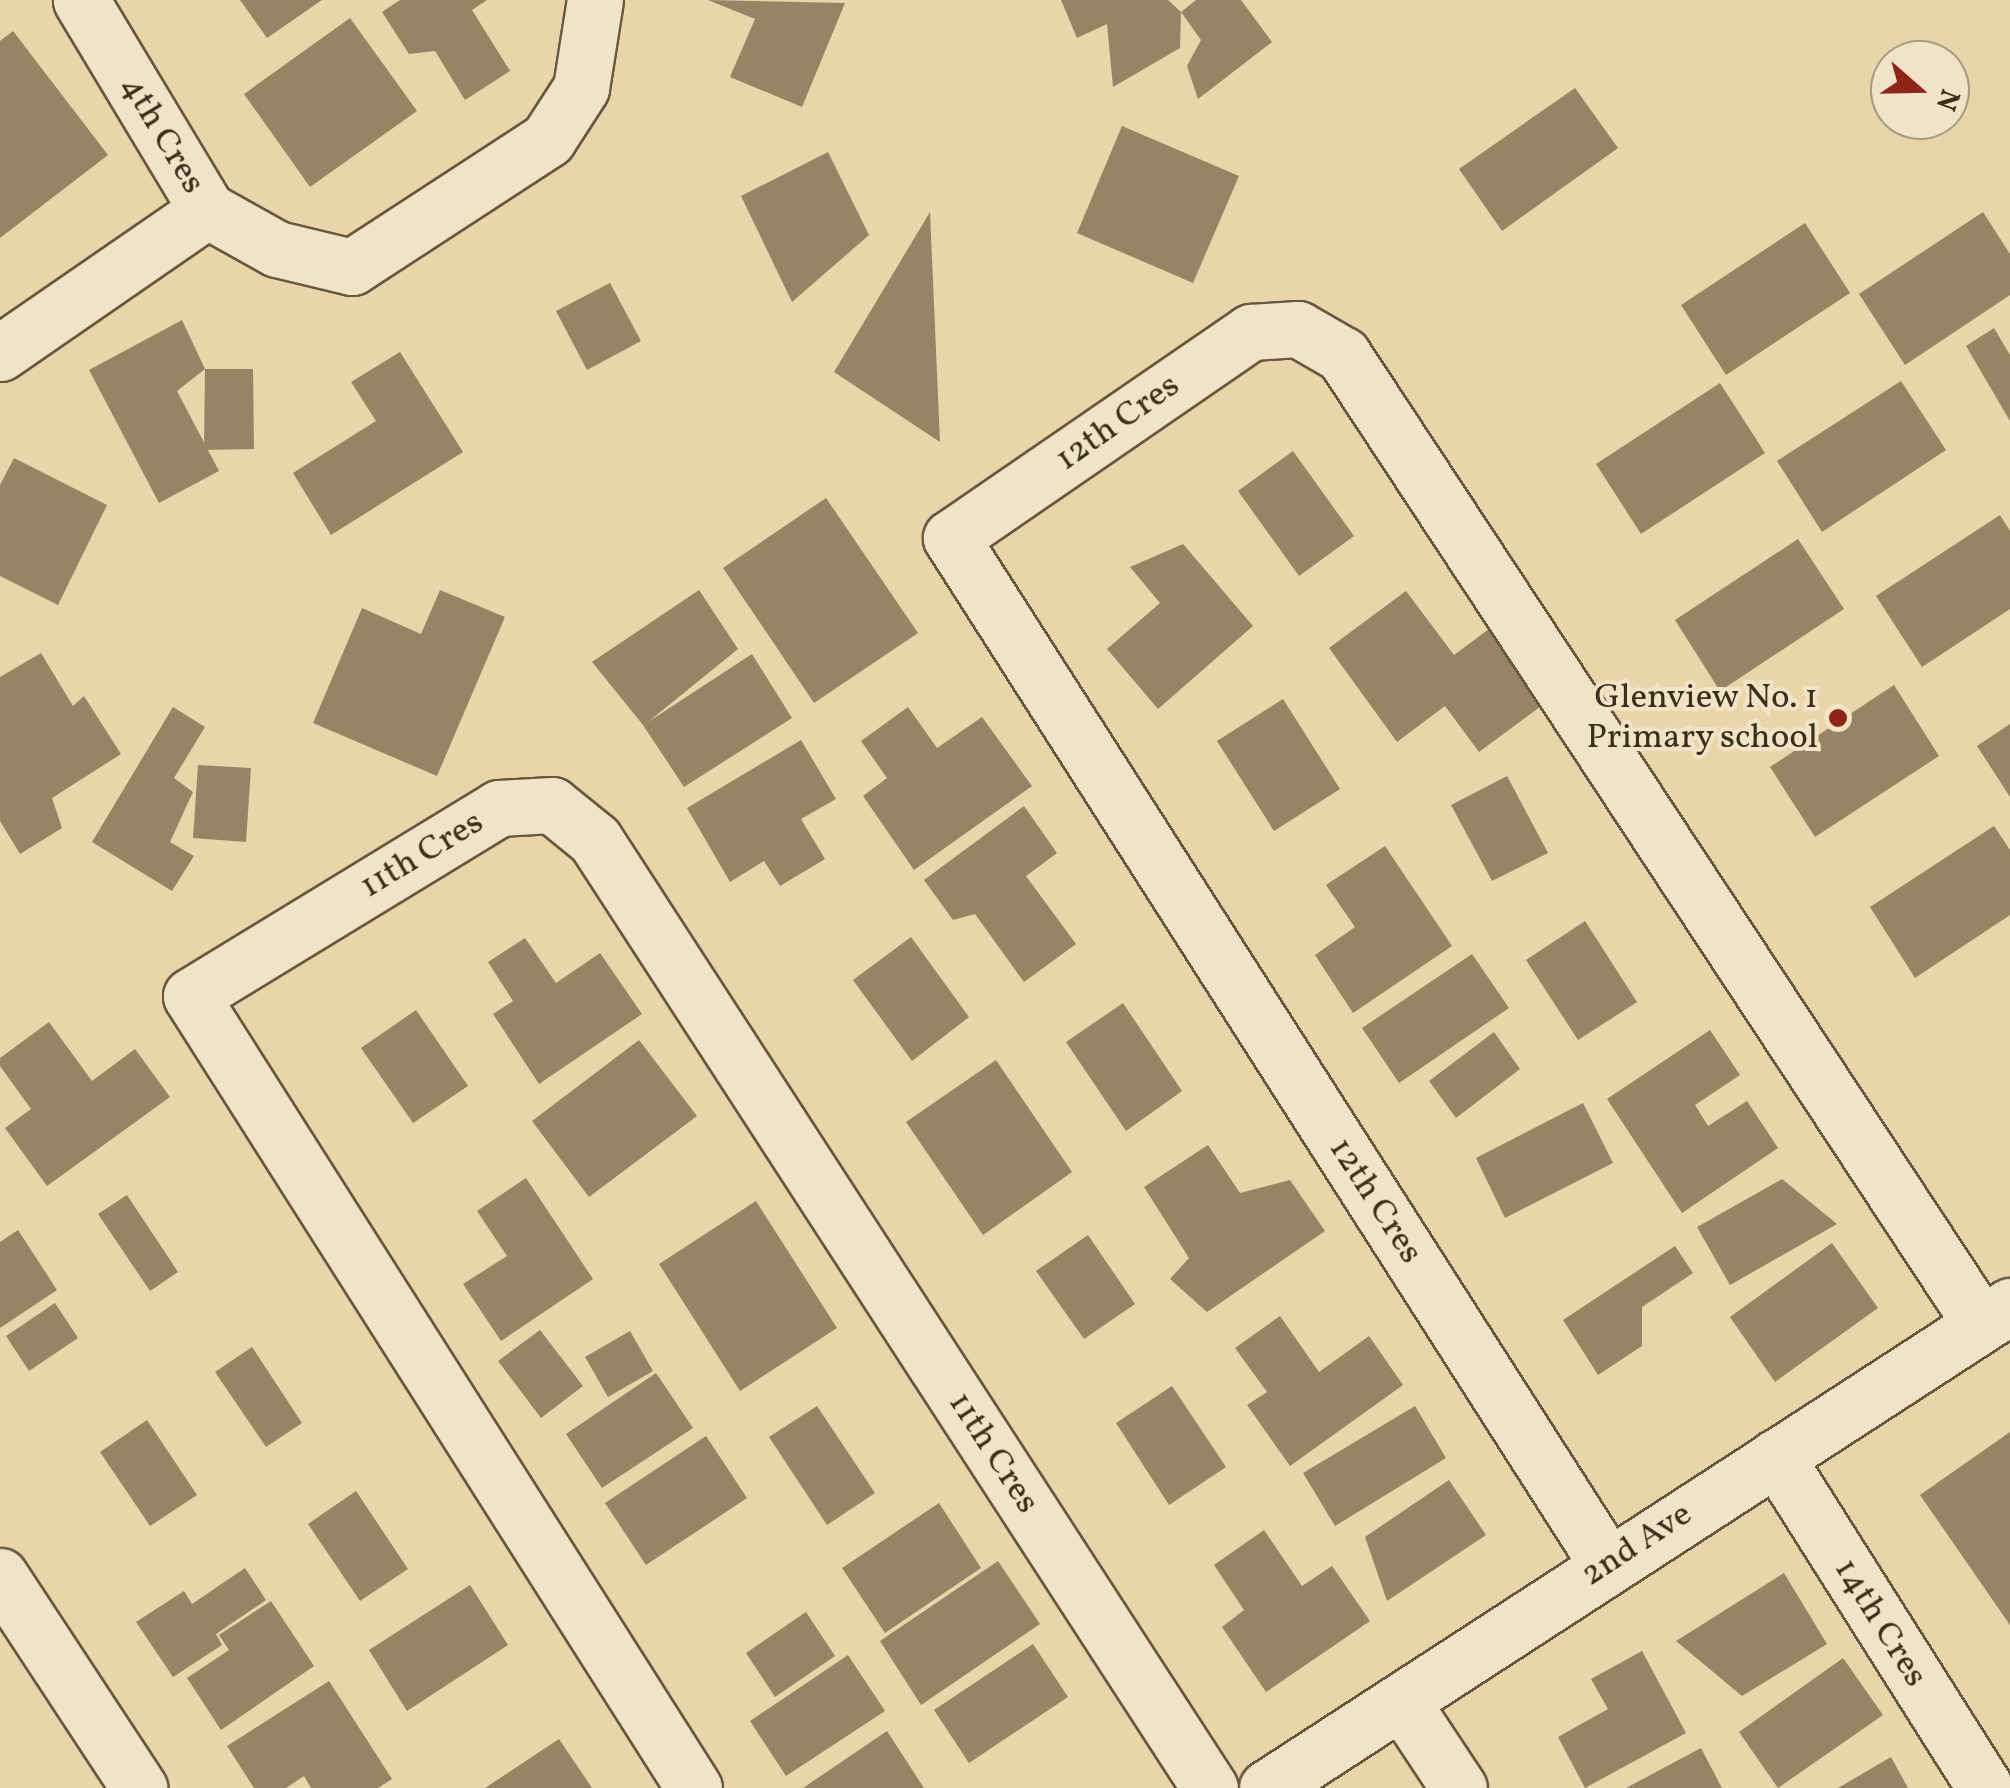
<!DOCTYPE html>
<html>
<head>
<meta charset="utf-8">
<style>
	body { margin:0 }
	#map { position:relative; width:2010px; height:1788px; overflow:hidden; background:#ead4a9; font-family:Vollkorn,serif }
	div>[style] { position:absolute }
	.building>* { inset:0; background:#978465 }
	.roads { filter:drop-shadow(2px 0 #68583e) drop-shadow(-2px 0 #68583e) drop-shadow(0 2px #68583e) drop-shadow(0 -2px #68583e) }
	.minor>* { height:55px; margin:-27.5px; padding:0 27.5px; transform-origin:27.5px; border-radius:27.5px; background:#f1e3c7 }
	.dots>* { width:28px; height:28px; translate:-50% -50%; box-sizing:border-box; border:5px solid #f1e3c7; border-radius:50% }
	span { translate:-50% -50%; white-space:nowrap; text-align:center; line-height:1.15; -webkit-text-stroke:8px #f1e3c7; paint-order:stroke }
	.street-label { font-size:35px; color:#3d2e1b }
	.poi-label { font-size:35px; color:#3d2e1b }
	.right { translate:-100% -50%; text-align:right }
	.north { position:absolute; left:1870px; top:40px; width:100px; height:100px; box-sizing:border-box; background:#f1e3c7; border:2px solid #a99b82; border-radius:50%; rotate:110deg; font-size:28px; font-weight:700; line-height:40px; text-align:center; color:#3d2e1b }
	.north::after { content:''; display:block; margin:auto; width:35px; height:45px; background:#8f2418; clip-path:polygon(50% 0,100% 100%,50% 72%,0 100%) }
</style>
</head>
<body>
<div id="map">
	<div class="building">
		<div style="clip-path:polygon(240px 0,322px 0,267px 38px)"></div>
		<div style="clip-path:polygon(400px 0,487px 0,472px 10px,510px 71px,465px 100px,435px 51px,409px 54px,382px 12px)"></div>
		<div style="clip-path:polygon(708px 0,845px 3px,802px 107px,730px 77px,755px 19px)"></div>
		<div style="clip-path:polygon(1061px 0,1168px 0,1181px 12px,1180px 48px,1113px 87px,1107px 24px,1077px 38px)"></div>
		<div style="clip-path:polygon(1196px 0,1241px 0,1272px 42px,1198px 99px,1187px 66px,1201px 40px,1181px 12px)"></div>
		<div style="clip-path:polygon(350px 18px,417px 111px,310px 187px,244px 94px)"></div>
		<div style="clip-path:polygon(13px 31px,108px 155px,0 238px,0 41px)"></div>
		<div style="clip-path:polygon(1575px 88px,1618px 148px,1502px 231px,1459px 169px)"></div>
		<div style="clip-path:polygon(1122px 126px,1239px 176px,1193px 283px,1077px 233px)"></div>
		<div style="clip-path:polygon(828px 152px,869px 235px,792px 302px,741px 196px)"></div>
		<div style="clip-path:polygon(930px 212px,940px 442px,834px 372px)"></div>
		<div style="clip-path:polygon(1983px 212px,2010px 254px,2010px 295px,1905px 365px,1859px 294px)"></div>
		<div style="clip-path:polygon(1805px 223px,1850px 293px,1726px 375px,1681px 305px)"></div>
		<div style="clip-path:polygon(610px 283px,641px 341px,587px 370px,556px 311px)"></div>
		<div style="clip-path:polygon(182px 320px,205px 369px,177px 391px,219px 471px,159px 503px,89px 370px)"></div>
		<div style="clip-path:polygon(1994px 328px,2010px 355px,2010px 421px,1966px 346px)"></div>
		<div style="clip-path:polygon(400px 352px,463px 452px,331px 535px,293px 473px,376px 421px,351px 382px)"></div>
		<div style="clip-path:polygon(205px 369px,253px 369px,254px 449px,204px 450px)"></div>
		<div style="clip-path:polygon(1901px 381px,1946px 450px,1822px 532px,1777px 461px)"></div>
		<div style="clip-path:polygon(1720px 383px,1765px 453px,1641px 534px,1596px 464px)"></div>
		<div style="clip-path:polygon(1293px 451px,1354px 536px,1299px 576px,1238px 491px)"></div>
		<div style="clip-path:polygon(14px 458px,107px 505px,58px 605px,0 576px,0 485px)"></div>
		<div style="clip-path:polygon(826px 498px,918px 633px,814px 703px,723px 568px)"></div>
		<div style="clip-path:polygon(2000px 515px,2010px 531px,2010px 609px,1922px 667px,1876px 596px)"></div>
		<div style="clip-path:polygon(1798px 539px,1844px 609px,1720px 691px,1675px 620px)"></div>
		<div style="clip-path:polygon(1183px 544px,1253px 626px,1158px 709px,1107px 649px,1160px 603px,1130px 567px)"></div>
		<div style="clip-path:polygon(440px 590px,505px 617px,437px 776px,313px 723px,362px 608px,421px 634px)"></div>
		<div style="clip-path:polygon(699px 590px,738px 649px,648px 722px,752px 654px,792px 718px,684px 787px,643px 725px,592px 662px)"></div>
		<div style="clip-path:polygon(1406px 591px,1454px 655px,1497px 623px,1552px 698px,1479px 752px,1445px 706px,1397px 742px,1329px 648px)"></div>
		<div style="clip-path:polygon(41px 653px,73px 706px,84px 696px,121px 754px,52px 798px,62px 828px,20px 854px,0 821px,0 677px)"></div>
		<div style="clip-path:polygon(1894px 685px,1939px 756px,1815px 837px,1770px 767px)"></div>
		<div style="clip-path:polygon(1283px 699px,1340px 789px,1274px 831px,1217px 741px)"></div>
		<div style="clip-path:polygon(173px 707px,205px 727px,174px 778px,193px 792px,170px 842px,194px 856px,172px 891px,92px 842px)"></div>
		<div style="clip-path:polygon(908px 707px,937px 748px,982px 717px,1032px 786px,914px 870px,863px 796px,887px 778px,861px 741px)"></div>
		<div style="clip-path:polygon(2010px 724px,2010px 797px,1977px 746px)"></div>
		<div style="clip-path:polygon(801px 740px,836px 799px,801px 819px,825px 859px,780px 886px,764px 861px,730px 882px,687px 808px)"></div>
		<div style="clip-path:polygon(198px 765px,251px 768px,246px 842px,193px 838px)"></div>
		<div style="clip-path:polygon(1507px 776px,1548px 853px,1492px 881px,1451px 805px)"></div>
		<div style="clip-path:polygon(1024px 806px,1057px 853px,1026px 876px,1076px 944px,1024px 982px,975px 914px,953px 920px,924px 880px)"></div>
		<div style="clip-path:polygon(1994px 826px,2010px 850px,2010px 915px,1915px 978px,1870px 907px)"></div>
		<div style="clip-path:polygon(1385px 846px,1452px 946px,1353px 1013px,1315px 955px,1355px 927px,1326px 885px)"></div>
		<div style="clip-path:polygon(1585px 921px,1637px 1002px,1578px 1040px,1526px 960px)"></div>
		<div style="clip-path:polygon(911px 937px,969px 1017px,912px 1061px,853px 980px)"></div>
		<div style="clip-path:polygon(525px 938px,556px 983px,600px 953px,642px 1014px,539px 1084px,493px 1014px,513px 1001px,488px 962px)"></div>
		<div style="clip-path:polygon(1472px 954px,1509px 1008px,1399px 1083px,1362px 1028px)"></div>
		<div style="clip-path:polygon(1123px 1003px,1182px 1091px,1126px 1131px,1066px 1042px)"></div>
		<div style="clip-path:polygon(416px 1010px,468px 1086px,413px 1123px,361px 1048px)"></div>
		<div style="clip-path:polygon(49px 1022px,92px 1081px,135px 1049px,170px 1097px,47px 1186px,5px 1128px,31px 1109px,0 1066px,0 1058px)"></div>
		<div style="clip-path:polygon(1710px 1030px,1740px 1075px,1695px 1105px,1708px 1126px,1747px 1101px,1778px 1148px,1682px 1213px,1607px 1099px)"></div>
		<div style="clip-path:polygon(1494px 1032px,1520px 1069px,1456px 1118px,1429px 1081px)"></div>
		<div style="clip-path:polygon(639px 1040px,697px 1116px,589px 1197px,532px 1121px)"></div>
		<div style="clip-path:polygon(996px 1060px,1072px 1172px,983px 1235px,906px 1122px)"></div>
		<div style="clip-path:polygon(1583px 1103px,1613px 1163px,1505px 1218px,1476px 1158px)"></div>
		<div style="clip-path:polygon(1208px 1145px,1240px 1193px,1290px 1180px,1325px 1231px,1207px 1312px,1170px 1279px,1189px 1258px,1144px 1187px)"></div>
		<div style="clip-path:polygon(526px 1178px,593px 1279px,501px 1341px,463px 1284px,507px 1256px,477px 1211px)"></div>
		<div style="clip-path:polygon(1782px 1179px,1837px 1224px,1730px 1285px,1697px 1227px)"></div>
		<div style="clip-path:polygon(127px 1195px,178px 1272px,150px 1291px,98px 1214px)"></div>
		<div style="clip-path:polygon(756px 1201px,837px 1328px,740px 1391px,659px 1264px)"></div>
		<div style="clip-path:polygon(18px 1230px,57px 1290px,0 1328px,0 1242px)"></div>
		<div style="clip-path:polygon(1088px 1235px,1135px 1304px,1084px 1339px,1036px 1271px)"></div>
		<div style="clip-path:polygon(1832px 1243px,1878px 1308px,1775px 1382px,1730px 1317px)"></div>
		<div style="clip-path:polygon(1675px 1246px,1693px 1273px,1642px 1307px,1642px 1346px,1598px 1375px,1563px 1320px)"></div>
		<div style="clip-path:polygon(55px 1303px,78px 1338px,29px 1371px,6px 1336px)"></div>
		<div style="clip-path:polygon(1280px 1316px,1319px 1372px,1369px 1336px,1403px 1385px,1290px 1466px,1247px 1405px,1267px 1392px,1235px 1348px)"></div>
		<div style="clip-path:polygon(540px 1330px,583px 1386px,541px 1418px,498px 1361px)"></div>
		<div style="clip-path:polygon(630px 1331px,653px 1371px,608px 1397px,585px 1357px)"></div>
		<div style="clip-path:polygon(252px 1347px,302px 1423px,266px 1447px,215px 1372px)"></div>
		<div style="clip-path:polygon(656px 1373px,693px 1428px,602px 1488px,566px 1434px)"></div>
		<div style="clip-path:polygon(1172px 1386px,1226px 1467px,1169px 1505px,1116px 1423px)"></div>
		<div style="clip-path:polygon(817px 1406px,875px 1493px,827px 1525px,769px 1437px)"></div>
		<div style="clip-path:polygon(1415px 1406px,1446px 1458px,1335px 1526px,1303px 1473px)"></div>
		<div style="clip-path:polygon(147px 1420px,197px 1495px,150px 1526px,100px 1452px)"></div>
		<div style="clip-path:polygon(2010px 1432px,2010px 1625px,1920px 1495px)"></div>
		<div style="clip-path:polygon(706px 1436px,747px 1498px,646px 1565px,605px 1503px)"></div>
		<div style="clip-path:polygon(1449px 1480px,1486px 1535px,1387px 1601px,1365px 1537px)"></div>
		<div style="clip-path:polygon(356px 1491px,408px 1569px,360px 1601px,308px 1524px)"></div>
		<div style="clip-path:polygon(939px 1503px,981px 1568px,885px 1633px,842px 1568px)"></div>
		<div style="clip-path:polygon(1264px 1530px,1302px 1586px,1332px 1566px,1370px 1621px,1266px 1692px,1222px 1627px,1244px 1610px,1214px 1565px)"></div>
		<div style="clip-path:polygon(998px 1561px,1040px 1624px,921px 1705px,880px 1641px)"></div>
		<div style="clip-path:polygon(245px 1568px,266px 1600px,216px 1634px,222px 1645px,173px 1677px,136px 1622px,184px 1591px,192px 1604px)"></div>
		<div style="clip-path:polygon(1784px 1573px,1827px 1644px,1742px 1696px,1676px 1641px)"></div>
		<div style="clip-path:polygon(470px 1585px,508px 1645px,407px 1711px,369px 1650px)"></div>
		<div style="clip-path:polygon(271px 1601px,314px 1666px,221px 1730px,187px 1678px,229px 1650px,219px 1635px)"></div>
		<div style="clip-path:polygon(806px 1612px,835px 1656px,775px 1697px,746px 1653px)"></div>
		<div style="clip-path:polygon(1033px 1644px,1068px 1697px,969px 1763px,934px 1710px)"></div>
		<div style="clip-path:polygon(1642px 1651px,1686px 1733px,1585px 1788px,1558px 1737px,1608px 1709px,1591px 1679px)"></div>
		<div style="clip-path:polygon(848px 1655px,885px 1711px,786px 1776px,750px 1721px)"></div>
		<div style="clip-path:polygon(1843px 1658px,1883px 1715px,1778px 1788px,1739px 1732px)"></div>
		<div style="clip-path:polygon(329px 1681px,392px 1779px,378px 1788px,311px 1788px,304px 1776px,286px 1788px,254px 1788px,227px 1746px)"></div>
		<div style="clip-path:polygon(887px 1731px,924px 1788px,803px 1788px)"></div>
		<div style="clip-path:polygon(559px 1739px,592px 1788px,485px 1788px)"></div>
		<div style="clip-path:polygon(1701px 1748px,1722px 1788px,1626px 1788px)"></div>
		<div style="clip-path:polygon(1891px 1757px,1908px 1788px,1838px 1788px)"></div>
	</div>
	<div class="roads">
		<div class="minor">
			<div style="left:207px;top:210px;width:80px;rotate:29.1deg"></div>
			<div style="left:277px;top:249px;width:77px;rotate:13.5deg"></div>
			<div style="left:352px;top:267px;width:234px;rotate:-33.1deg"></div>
			<div style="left:548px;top:139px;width:61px;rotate:-57.1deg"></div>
			<div style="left:581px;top:88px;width:89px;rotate:-81deg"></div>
			<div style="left:0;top:353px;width:252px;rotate:-34.6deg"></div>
			<div style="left:207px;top:210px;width:245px;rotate:-121deg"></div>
			<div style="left:1776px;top:1457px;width:391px;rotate:57.7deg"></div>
			<div style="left:1607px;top:1564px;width:1218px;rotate:-122.59deg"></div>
			<div style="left:951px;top:538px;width:364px;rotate:-34.5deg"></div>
			<div style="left:1251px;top:332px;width:47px;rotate:-3.7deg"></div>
			<div style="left:1298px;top:329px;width:52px;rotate:30deg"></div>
			<div style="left:1343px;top:355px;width:1160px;rotate:56.64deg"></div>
			<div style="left:0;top:1576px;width:254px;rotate:56.7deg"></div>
			<div style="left:1402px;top:1702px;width:103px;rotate:56.5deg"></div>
			<div style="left:694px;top:1788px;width:938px;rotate:-122.42deg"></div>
			<div style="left:191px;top:996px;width:361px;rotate:-31.4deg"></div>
			<div style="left:499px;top:808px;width:53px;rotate:-3.2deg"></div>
			<div style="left:552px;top:805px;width:55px;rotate:39.1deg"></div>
			<div style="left:595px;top:840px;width:1130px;rotate:57.03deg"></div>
			<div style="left:1267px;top:1788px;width:886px;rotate:-32.97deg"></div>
		</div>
	</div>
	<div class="dots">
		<div style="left:1838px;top:718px;background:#8f2418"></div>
	</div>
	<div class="street-label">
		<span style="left:162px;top:135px;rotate:59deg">4th Cres</span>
		<span style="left:1118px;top:423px;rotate:-35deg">12th Cres</span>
		<span style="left:422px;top:855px;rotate:-31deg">11th Cres</span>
		<span style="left:1375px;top:1201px;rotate:57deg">12th Cres</span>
		<span style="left:993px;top:1453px;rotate:57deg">11th Cres</span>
		<span style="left:1637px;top:1545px;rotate:-33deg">2nd Ave</span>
		<span style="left:1880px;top:1623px;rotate:58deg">14th Cres</span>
	</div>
	<div class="poi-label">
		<span class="right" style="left:1818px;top:718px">Glenview No. 1<br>Primary school</span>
	</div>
	<div class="north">N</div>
</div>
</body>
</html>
